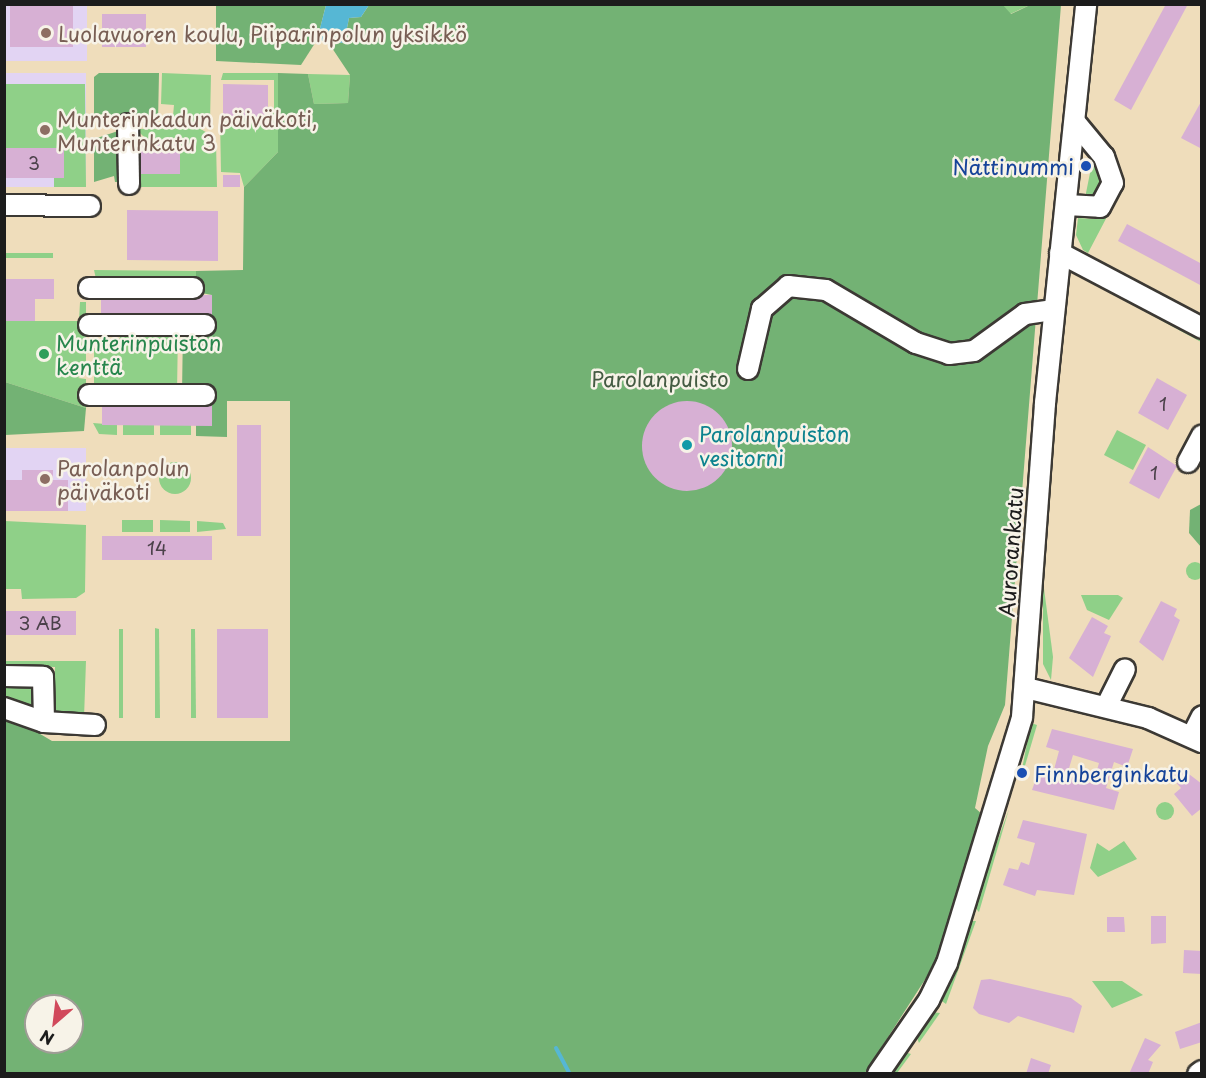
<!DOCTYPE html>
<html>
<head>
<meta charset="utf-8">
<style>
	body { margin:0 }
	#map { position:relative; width:1206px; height:1078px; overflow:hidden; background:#efddbb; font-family:"Playpen Sans",sans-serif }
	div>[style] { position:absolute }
	.built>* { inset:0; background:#e2d4f3 }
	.green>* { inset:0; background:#8fd088 }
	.round { border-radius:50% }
	.forest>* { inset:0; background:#73b274 }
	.water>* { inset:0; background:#56b7d4 }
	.stream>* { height:4px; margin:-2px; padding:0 2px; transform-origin:2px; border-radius:2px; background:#56b7d4 }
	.building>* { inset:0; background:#d7b0d4 }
	.roads { filter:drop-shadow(2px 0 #3c3934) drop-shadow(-2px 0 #3c3934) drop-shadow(0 2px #3c3934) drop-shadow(0 -2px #3c3934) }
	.minor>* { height:20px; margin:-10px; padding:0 10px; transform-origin:10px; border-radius:10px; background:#fff }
	.dots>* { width:16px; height:16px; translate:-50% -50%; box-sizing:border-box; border:3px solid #f7f3e8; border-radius:50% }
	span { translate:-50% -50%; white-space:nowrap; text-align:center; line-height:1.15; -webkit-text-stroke:5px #f7f3e8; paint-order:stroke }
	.number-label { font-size:18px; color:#4b414a }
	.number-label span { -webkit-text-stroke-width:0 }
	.education-label { font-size:21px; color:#785e54 }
	.left { translate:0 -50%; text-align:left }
	.transit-label { font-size:21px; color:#164399 }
	.right { translate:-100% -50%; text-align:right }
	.leisure-label { font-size:21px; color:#27864d }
	.park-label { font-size:21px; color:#445b42 }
	.culture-label { font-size:21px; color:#0d838f }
	.street-label { font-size:21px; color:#1c1c1c }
	.frame { position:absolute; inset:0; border:6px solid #1c1c1c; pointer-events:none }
	.north { position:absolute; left:24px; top:994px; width:60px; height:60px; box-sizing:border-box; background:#f7f3e8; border:2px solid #9f9d96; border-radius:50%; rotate:208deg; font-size:16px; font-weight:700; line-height:24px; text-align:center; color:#1c1c1c }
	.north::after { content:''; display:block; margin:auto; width:21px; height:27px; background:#d1495b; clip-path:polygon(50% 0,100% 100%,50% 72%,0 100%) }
</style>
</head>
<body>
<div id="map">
	<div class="built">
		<div style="clip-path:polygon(5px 5px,87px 5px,87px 61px,5px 61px)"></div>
		<div style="clip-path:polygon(5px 73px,86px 73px,86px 187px,5px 187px)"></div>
		<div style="clip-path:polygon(5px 448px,86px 448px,86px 511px,5px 511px)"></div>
	</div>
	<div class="green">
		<div style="clip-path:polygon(1002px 5px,1030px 5px,1010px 14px)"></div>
		<div style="clip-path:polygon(162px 73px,211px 75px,210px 122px,160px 122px,160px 116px,173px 116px,174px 105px,161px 104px)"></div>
		<div style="clip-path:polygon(223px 73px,278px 73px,278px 152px,244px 187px,240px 173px,221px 172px,220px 118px,267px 118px,274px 112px,274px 80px,221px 80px)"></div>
		<div style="clip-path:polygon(308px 74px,350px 75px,348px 103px,314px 104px)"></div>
		<div style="clip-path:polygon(5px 84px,85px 84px,86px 187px,54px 187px,54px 178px,64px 178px,64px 148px,5px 148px)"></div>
		<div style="clip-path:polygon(199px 128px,209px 134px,209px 142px,216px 142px,217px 187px,130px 187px,131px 174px,180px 173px,136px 129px)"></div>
		<div style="clip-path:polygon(1089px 148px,1103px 183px,1097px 197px,1085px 198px,1092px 163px)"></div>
		<div style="clip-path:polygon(1110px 211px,1088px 253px,1083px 250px,1076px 235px,1078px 218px,1094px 219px)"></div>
		<div style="clip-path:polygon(5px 253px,53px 253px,53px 258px,5px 258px)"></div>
		<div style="clip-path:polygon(94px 270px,196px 271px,196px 281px,96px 279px)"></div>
		<div style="clip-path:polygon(1114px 290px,1201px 338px,1201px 342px,1109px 292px)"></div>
		<div style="clip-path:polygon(80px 302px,86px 302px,86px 330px,79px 330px,86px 334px,86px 373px,78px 378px,86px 379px,86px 408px,5px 382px,4px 321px,79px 321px)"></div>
		<div style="clip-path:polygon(178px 328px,177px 393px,94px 388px,94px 348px,117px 348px,121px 333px)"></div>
		<div style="clip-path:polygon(93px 423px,117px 425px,117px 435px,99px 434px)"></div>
		<div style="clip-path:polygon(123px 425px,154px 425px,154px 435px,123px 435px)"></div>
		<div style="clip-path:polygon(160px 425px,191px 425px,191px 435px,160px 435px)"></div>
		<div style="clip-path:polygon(1117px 430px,1146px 445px,1133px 470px,1104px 455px)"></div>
		<div class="round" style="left:159px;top:462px;width:32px;height:32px"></div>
		<div style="clip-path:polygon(122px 520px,153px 520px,153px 532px,122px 532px)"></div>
		<div style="clip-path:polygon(160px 520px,190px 521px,190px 532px,160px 532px)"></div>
		<div style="clip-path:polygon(5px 521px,86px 525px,85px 592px,76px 598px,22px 599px,21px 589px,5px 589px)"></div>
		<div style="clip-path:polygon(197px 521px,223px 523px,226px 529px,197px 532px)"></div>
		<div class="round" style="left:1186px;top:562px;width:18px;height:18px"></div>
		<div style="clip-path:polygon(1043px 581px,1053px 657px,1051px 680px,1043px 664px)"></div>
		<div style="clip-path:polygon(1081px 595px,1118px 595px,1123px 598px,1109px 620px,1087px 610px)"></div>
		<div style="clip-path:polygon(155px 628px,159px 629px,160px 718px,155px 718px)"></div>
		<div style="clip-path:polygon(119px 629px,123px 629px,123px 718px,119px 718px)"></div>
		<div style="clip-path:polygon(191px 629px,195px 629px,196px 718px,191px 718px)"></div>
		<div style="clip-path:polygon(5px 661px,86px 661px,84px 718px,53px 713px,55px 667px,5px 666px)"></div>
		<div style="clip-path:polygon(5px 682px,28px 684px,35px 694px,32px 707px,5px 701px)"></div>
		<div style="clip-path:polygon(1031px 723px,1037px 725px,1024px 769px,1022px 769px)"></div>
		<div class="round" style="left:1156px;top:802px;width:18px;height:18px"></div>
		<div style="clip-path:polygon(1009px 809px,979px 912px,978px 911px,974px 905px)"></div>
		<div style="clip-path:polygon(1124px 841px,1137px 859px,1098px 877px,1090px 868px,1097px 843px,1109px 851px)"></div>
		<div style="clip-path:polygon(969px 921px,976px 921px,946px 1004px,939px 999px)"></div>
		<div style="clip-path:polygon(1092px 981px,1122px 981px,1143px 995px,1112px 1008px)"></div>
		<div style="clip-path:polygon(931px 1012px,940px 1013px,919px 1043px,916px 1035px)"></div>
		<div style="clip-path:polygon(905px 1052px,911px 1054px,897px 1073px,890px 1074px)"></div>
	</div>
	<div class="forest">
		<div style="clip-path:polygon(evenodd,1002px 4px,1011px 14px,1030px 5px,1061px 5px,1005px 705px,988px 746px,975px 808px,982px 814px,935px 964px,865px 1073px,5px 1074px,5px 713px,52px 741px,290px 741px,290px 401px,227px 401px,227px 437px,196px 436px,196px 425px,212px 425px,212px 401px,182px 393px,183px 327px,212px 319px,212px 295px,196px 292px,196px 271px,243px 270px,244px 187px,278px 152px,278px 73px,308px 74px,314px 104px,348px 103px,350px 75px,328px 42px,344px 43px,349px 18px,361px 17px,369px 5px,1002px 4px,36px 1006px,72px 1006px,72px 1042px,36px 1042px,36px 1006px)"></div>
		<div style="clip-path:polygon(216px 5px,326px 5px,317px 40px,301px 65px,216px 61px)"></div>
		<div style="clip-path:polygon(99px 73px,159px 73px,158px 122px,118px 123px,117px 116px,94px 114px,94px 77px)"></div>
		<div style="clip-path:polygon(121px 130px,127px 182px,115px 182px,114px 176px,94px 182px,94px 139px)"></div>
		<div style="clip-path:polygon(5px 382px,86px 408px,84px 431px,5px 435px)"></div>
		<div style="clip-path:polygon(1201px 504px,1201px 547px,1189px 533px,1190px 510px)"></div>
	</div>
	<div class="water">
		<div style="clip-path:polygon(326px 5px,326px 4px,369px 5px,361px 17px,349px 18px,344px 43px,317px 40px)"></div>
	</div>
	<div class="stream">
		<div style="left:556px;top:1048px;width:30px;rotate:62deg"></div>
	</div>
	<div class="building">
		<div style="clip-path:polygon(10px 4px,73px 4px,73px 47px,10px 47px)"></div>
		<div style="clip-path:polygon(1166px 4px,1188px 4px,1131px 110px,1114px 100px)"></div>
		<div style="clip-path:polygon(102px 14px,146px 14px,146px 47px,102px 47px)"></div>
		<div style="clip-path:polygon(223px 84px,268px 85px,268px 118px,223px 118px)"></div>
		<div style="clip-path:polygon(1202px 100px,1202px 149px,1181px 138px)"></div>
		<div style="clip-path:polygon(140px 140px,180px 140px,180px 174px,141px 174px)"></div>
		<div style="clip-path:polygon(4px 148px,64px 148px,64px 178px,4px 178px)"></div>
		<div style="clip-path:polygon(223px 175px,240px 175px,240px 187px,223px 187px)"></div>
		<div style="clip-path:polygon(127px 210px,218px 211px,218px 261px,127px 260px)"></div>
		<div style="clip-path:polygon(1127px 224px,1202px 264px,1202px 286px,1118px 241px)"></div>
		<div style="clip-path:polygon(4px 279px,54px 279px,54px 299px,35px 299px,35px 321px,4px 321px)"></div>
		<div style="clip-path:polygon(203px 295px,212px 295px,212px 316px,101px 313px,101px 300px,193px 300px)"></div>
		<div style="clip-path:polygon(1157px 378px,1187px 395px,1168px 430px,1138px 413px)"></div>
		<div class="round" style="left:642px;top:401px;width:90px;height:90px"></div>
		<div style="clip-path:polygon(212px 404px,212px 426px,102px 425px,102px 407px)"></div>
		<div style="clip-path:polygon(237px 425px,261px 425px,261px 536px,237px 536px)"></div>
		<div style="clip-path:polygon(1148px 447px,1177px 466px,1159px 499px,1129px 483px)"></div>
		<div style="clip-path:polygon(22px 470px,53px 470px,53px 480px,68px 480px,68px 511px,4px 511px,4px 480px,22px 480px)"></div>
		<div style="clip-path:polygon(102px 536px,212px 536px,212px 560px,102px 560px)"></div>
		<div style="clip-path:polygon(1161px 601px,1177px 609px,1174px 616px,1180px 620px,1163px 661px,1139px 642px)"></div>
		<div style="clip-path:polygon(4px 611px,76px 611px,76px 635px,4px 635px)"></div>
		<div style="clip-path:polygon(1092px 617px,1108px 626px,1104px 633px,1111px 636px,1093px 677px,1069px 658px)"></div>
		<div style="clip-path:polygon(217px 629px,268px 629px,268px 718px,217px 718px)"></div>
		<div style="clip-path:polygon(evenodd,1052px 729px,1133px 749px,1127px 767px,1114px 762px,1106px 788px,1119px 792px,1114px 810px,1032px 790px,1038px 773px,1052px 777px,1059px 751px,1046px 747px,1052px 729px,1073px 755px,1099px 763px,1093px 784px,1067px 775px,1073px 755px)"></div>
		<div style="clip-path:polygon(1181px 768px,1202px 784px,1202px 808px,1192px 816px,1174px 794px,1181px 788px,1171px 777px)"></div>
		<div style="clip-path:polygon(1023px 820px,1087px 834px,1074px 895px,1037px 890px,1035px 896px,1003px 885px,1009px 868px,1018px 870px,1021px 862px,1029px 865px,1035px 843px,1017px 838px)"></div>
		<div style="clip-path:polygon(1151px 916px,1166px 916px,1166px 943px,1151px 944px)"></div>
		<div style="clip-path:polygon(1107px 917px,1124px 917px,1125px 932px,1107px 932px)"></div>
		<div style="clip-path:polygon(1184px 950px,1202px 951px,1202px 974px,1183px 973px)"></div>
		<div style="clip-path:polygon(990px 979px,1071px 998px,1082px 1006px,1074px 1033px,1018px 1016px,1009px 1023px,979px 1014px,973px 1008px,981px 980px)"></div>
		<div style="clip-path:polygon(1202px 1022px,1202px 1042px,1180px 1049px,1175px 1032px)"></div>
		<div style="clip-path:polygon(1145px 1038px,1161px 1045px,1148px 1060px,1153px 1062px,1148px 1074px,1129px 1074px)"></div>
		<div style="clip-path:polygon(1031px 1058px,1051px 1065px,1048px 1074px,1026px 1074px)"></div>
	</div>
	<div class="roads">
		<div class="minor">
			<div style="left:128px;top:124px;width:60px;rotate:89deg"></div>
			<div style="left:4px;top:205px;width:86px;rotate:0.7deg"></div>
			<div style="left:1066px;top:205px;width:34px;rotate:3deg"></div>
			<div style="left:1100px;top:207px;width:27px;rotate:-62deg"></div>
			<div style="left:1113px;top:183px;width:28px;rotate:-109deg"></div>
			<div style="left:1104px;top:157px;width:45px;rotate:-129.6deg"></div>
			<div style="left:1060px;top:253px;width:161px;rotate:27.8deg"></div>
			<div style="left:89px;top:288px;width:104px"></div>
			<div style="left:89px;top:325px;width:116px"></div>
			<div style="left:748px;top:369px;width:62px;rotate:-76.9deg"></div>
			<div style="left:762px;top:309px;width:35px;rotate:-41deg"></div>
			<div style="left:788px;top:286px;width:38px;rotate:6deg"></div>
			<div style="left:826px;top:290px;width:104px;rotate:30.5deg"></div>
			<div style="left:916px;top:343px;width:35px;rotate:18deg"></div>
			<div style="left:949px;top:354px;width:25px;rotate:-7deg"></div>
			<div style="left:974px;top:351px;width:63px;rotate:-36deg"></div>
			<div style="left:1025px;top:314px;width:29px;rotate:-8deg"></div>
			<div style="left:89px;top:395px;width:116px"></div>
			<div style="left:1188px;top:462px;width:30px;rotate:-62deg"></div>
			<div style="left:4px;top:676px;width:39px;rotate:1deg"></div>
			<div style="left:43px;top:677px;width:45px;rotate:88.7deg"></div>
			<div style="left:44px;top:722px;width:42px;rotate:-160.7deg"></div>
			<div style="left:1026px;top:688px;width:126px;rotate:13.8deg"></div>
			<div style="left:1148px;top:718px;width:59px;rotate:24deg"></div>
			<div style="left:1106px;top:707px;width:42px;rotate:-63.4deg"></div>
			<div style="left:44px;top:722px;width:51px;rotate:3.4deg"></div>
			<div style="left:1192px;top:736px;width:22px;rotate:-63deg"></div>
			<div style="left:878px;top:1074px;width:90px;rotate:-55.4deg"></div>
			<div style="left:929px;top:1000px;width:41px;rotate:-64.1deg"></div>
			<div style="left:947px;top:963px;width:257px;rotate:-73deg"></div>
			<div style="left:1022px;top:717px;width:315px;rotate:-85.8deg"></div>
			<div style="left:1045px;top:403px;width:401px;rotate:-84.1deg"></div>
			<div style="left:1198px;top:1074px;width:5px;rotate:-37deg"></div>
		</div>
	</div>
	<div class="dots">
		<div style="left:46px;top:33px;background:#8d6e63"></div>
		<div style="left:45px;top:130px;background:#8d6e63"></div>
		<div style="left:1086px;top:166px;background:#1a4fb4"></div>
		<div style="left:44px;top:354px;background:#2e9e5b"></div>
		<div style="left:687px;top:445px;background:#0f9aa8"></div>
		<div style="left:45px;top:479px;background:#8d6e63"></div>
		<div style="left:1022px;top:773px;background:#1a4fb4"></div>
	</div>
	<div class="number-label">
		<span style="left:34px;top:163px">3</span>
		<span style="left:1163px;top:404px">1</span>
		<span style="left:1154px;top:473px">1</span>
		<span style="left:157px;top:548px">14</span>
		<span style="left:40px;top:623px">3 AB</span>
	</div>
	<div class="education-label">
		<span class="left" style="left:58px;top:33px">Luolavuoren koulu, Piiparinpolun yksikkö</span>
		<span class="left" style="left:57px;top:130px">Munterinkadun päiväkoti,<br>Munterinkatu 3</span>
		<span class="left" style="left:57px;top:479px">Parolanpolun<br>päiväkoti</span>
	</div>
	<div class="transit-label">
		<span class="right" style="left:1074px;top:166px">Nättinummi</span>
		<span class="left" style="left:1034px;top:773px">Finnberginkatu</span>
	</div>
	<div class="leisure-label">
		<span class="left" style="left:56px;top:354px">Munterinpuiston<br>kenttä</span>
	</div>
	<div class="park-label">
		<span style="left:660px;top:378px">Parolanpuisto</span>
	</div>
	<div class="culture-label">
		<span class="left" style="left:699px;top:445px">Parolanpuiston<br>vesitorni</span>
	</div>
	<div class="street-label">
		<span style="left:1010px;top:552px;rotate:-86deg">Aurorankatu</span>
	</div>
	<div class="frame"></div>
	<div class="north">N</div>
</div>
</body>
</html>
